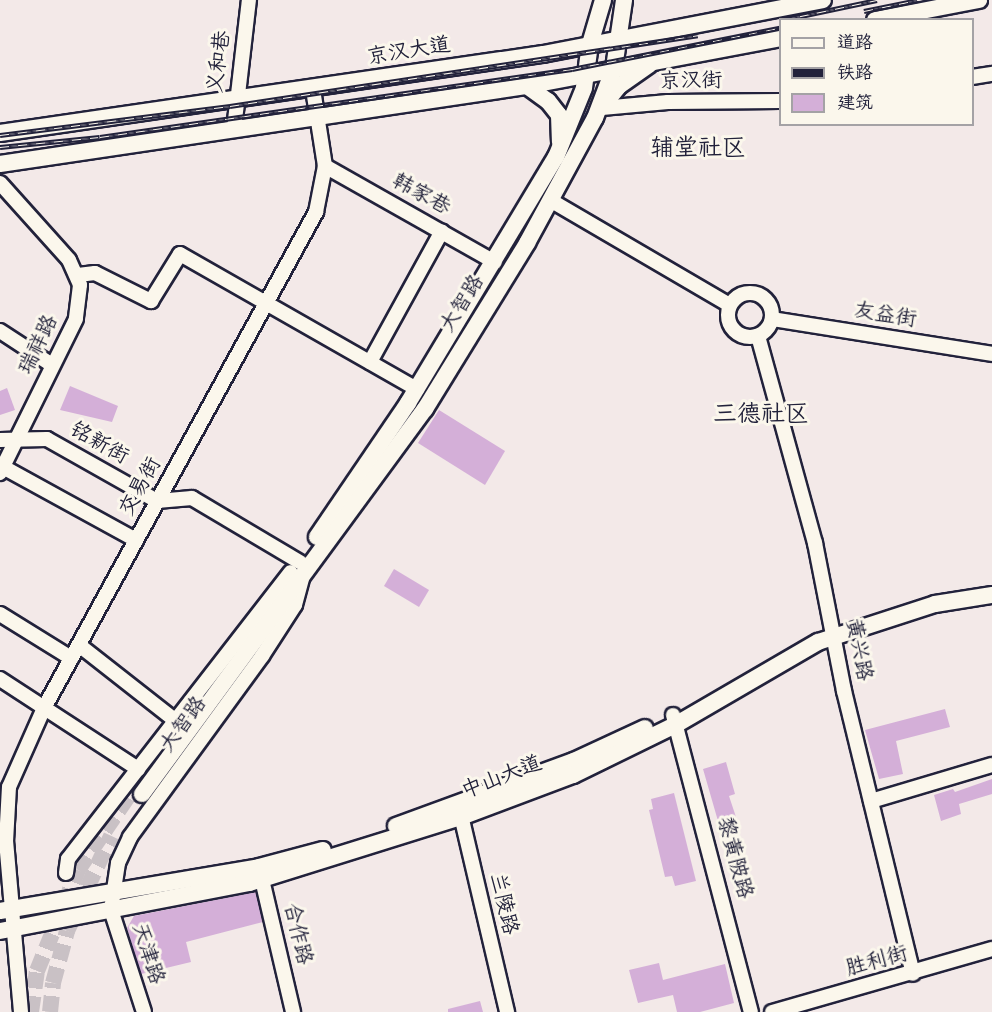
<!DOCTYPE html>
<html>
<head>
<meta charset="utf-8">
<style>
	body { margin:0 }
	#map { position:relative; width:992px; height:1012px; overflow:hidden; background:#f3e9e8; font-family:Kalam,"LXGW WenKai TC",sans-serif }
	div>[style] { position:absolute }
	.building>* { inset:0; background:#d4afd8 }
	.major-tunnel>* { height:16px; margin-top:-8px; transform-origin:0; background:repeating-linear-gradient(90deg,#c9c1c5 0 16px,transparent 0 24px) }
	.roads { filter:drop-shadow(2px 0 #22223b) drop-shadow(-2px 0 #22223b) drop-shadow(0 2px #22223b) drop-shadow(0 -2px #22223b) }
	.minor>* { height:14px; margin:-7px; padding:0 7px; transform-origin:7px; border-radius:7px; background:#fbf7ec }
	.minor>.ring { margin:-7px; padding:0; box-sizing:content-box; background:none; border:14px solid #fbf7ec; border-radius:50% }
	.major>* { height:16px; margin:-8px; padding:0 8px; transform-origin:8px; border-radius:8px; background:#fbf7ec }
	.rail>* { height:5px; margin-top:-2.5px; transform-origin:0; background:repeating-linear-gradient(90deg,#fbf7ec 0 9px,#22223b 0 18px); box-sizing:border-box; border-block:2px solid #22223b }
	span { translate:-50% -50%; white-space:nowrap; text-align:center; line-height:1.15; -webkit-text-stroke:6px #fbf7ec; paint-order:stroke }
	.street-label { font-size:21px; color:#22223b }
	.quarter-label { font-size:24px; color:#22223b }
	.legend { position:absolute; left:779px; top:18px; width:195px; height:108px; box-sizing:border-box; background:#fbf7ec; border:2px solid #a4a2a5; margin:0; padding:8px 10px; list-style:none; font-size:18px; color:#22223b }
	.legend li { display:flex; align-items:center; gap:12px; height:30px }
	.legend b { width:30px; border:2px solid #a4a2a5 }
</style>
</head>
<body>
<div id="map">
	<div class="building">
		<div style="clip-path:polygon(70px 386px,118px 406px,112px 422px,60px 410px)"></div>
		<div style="clip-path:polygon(7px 388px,15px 410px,0 415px,0 391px)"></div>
		<div style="clip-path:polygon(439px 410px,505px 451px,485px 485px,418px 443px)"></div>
		<div style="clip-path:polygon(394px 569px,429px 590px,419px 607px,384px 586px)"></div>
		<div style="clip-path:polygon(945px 709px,950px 727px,896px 741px,903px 774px,879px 779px,865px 730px)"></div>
		<div style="clip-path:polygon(726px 762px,735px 794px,729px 796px,738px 823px,720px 828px,703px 769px)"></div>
		<div style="clip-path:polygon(992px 779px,992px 794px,959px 804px,961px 814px,941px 821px,934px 795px,953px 789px,955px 792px)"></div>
		<div style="clip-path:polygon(674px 793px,696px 881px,675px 886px,672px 876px,665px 877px,649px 810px,653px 809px,651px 799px)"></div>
		<div style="clip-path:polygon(256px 892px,263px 922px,186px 942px,191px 962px,141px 974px,127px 928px,134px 916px)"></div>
		<div style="clip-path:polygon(659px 963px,663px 980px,725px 964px,734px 1003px,700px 1012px,677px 1012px,673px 995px,638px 1003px,629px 970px)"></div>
		<div style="clip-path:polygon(480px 1001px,483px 1012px,448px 1012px,448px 1009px)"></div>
	</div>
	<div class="major-tunnel">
		<div style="left:31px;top:1012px;width:41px;rotate:-81.7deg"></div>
		<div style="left:37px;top:971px;width:109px;rotate:-67.9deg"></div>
		<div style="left:78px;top:870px;width:102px;rotate:-55.8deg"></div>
		<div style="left:50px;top:1012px;width:29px;rotate:-84deg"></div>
		<div style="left:53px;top:983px;width:54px;rotate:-74.9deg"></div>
		<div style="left:67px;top:931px;width:105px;rotate:-65.1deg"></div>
	</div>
	<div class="roads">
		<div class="minor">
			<div style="left:972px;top:77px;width:20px;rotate:-9deg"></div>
			<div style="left:602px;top:108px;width:66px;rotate:-5.2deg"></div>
			<div style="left:668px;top:102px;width:112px;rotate:-0.5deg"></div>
			<div style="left:234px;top:129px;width:130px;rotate:-83.4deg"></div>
			<div style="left:325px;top:166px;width:195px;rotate:29.5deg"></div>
			<div style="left:0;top:183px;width:103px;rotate:48.1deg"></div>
			<div style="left:69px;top:260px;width:27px;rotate:66deg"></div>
			<div style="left:80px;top:285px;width:34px;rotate:97deg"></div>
			<div style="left:76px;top:319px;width:172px;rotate:116.3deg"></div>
			<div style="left:550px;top:200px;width:208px;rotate:30.3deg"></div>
			<div style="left:78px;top:275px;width:17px;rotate:-7deg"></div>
			<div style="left:95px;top:273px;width:63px;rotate:26.6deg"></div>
			<div style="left:151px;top:301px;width:55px;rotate:-58.3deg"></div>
			<div style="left:180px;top:254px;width:273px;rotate:29.7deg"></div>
			<div class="ring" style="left:728px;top:293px;width:30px;height:30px"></div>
			<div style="left:772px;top:319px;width:223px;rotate:9deg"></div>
			<div style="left:0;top:331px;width:62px;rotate:33.2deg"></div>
			<div style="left:758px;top:336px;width:215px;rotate:74.6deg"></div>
			<div style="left:815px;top:543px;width:151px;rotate:78.9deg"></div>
			<div style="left:844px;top:691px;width:291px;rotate:76.3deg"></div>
			<div style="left:370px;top:362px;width:149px;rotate:-61.2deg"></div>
			<div style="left:0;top:440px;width:47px;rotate:-1.2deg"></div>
			<div style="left:47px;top:439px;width:126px;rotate:29.4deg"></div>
			<div style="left:157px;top:501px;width:35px;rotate:-5deg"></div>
			<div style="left:192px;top:498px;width:126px;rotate:30.7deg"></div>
			<div style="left:3px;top:467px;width:152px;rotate:28.8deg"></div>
			<div style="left:0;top:614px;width:84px;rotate:31.8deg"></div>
			<div style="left:79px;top:645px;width:130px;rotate:38.1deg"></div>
			<div style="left:0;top:679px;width:165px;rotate:33.1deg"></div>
			<div style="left:673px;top:715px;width:307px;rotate:75.3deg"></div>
			<div style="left:871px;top:801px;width:126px;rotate:-16.6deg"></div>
			<div style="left:459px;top:807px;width:211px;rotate:76.8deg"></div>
			<div style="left:260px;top:871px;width:145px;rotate:76.8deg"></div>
			<div style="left:66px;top:873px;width:14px;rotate:-82deg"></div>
			<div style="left:68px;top:859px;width:363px;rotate:-52.2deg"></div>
			<div style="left:21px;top:1012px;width:171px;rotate:-95deg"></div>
			<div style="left:6px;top:842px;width:55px;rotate:-86.9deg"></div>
			<div style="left:9px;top:787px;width:86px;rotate:-66.1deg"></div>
			<div style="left:44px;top:708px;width:566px;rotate:-61.26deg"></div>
			<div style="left:316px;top:212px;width:47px;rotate:-78.9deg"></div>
			<div style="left:325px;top:166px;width:78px;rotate:-98.9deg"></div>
			<div style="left:144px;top:1012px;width:107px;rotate:-107.9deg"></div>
			<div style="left:111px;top:910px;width:48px;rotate:-81.5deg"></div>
			<div style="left:118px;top:863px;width:29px;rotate:-65deg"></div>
			<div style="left:130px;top:837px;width:224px;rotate:-53.9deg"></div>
			<div style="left:262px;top:656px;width:61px;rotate:-57.1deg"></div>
			<div style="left:295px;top:605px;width:27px;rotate:-75deg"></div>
			<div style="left:772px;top:1012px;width:229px;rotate:-16deg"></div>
		</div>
		<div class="major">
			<div style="left:875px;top:20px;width:106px;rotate:-10.9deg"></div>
			<div style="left:527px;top:86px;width:26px;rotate:36deg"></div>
			<div style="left:548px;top:101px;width:18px;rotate:52deg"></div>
			<div style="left:559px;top:115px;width:27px;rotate:88deg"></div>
			<div style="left:606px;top:102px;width:21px;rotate:-51deg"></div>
			<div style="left:619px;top:86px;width:37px;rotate:-35deg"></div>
			<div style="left:0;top:133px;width:549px;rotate:-8.28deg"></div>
			<div style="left:543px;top:54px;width:285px;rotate:-10.9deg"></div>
			<div style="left:0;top:164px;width:533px;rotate:-8.42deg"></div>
			<div style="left:527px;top:86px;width:258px;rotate:-10.7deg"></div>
			<div style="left:317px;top:537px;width:162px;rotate:-55.8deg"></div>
			<div style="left:408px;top:403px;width:287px;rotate:-59deg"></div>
			<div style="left:556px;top:157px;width:74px;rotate:-67.9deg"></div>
			<div style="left:584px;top:88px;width:44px;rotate:-82.2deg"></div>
			<div style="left:590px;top:44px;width:46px;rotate:-73.5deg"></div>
			<div style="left:142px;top:794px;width:478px;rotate:-53.7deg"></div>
			<div style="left:425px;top:409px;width:195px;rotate:-58.4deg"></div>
			<div style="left:527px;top:243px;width:142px;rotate:-61.5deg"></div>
			<div style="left:595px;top:118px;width:53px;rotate:-69.2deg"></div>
			<div style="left:614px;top:68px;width:69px;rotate:-81.6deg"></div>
			<div style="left:396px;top:826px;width:189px;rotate:-20.1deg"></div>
			<div style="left:574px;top:761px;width:78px;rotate:-24.9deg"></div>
			<div style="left:0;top:911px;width:263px;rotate:-9.6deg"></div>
			<div style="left:259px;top:867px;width:66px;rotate:-14.9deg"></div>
			<div style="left:0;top:931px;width:254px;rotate:-10.9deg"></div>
			<div style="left:249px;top:883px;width:222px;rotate:-17.3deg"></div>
			<div style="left:461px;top:817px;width:120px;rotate:-20.6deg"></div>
			<div style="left:573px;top:775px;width:116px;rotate:-26.1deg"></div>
			<div style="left:677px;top:724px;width:163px;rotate:-30.2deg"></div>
			<div style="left:818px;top:642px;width:123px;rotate:-18deg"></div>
			<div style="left:935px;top:604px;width:58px;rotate:-9deg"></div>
		</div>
	</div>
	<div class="rail">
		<div style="left:864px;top:11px;width:55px;rotate:-11.5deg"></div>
		<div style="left:782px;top:20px;width:97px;rotate:-11.9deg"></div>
		<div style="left:0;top:135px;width:232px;rotate:-7.2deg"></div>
		<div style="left:230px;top:106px;width:473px;rotate:-8.6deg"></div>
		<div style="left:0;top:147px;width:100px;rotate:-5.7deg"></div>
		<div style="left:100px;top:137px;width:477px;rotate:-8.2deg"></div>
		<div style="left:572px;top:69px;width:212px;rotate:-11.2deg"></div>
	</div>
	<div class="street-label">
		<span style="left:409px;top:52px;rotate:-9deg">京汉大道</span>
		<span style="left:220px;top:62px;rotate:-83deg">义和巷</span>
		<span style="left:691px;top:82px;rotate:-1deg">京汉街</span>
		<span style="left:421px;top:195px;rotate:29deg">韩家巷</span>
		<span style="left:463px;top:304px;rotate:-58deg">大智路</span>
		<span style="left:885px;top:316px;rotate:9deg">友益街</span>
		<span style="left:39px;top:345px;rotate:-64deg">瑞祥路</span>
		<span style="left:99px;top:444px;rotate:29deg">铭新街</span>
		<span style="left:141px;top:487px;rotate:-61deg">交易街</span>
		<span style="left:858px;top:650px;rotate:79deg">黄兴路</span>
		<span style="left:184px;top:725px;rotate:-54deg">大智路</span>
		<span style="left:502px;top:778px;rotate:-21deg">中山大道</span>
		<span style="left:734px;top:858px;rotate:75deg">黎黄陂路</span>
		<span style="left:503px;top:904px;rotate:77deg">兰陵路</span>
		<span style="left:297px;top:934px;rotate:77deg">合作路</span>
		<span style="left:147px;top:954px;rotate:72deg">天津路</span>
		<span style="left:877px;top:962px;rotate:-15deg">胜利街</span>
	</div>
	<div class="quarter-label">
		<span style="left:698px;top:149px">辅堂社区</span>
		<span style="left:761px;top:415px">三德社区</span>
	</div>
	<ul class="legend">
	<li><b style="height:8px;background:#fbf7ec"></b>道路</li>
	<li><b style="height:8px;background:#22223b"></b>铁路</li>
	<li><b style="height:16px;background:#d4afd8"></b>建筑</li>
	</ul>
</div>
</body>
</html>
